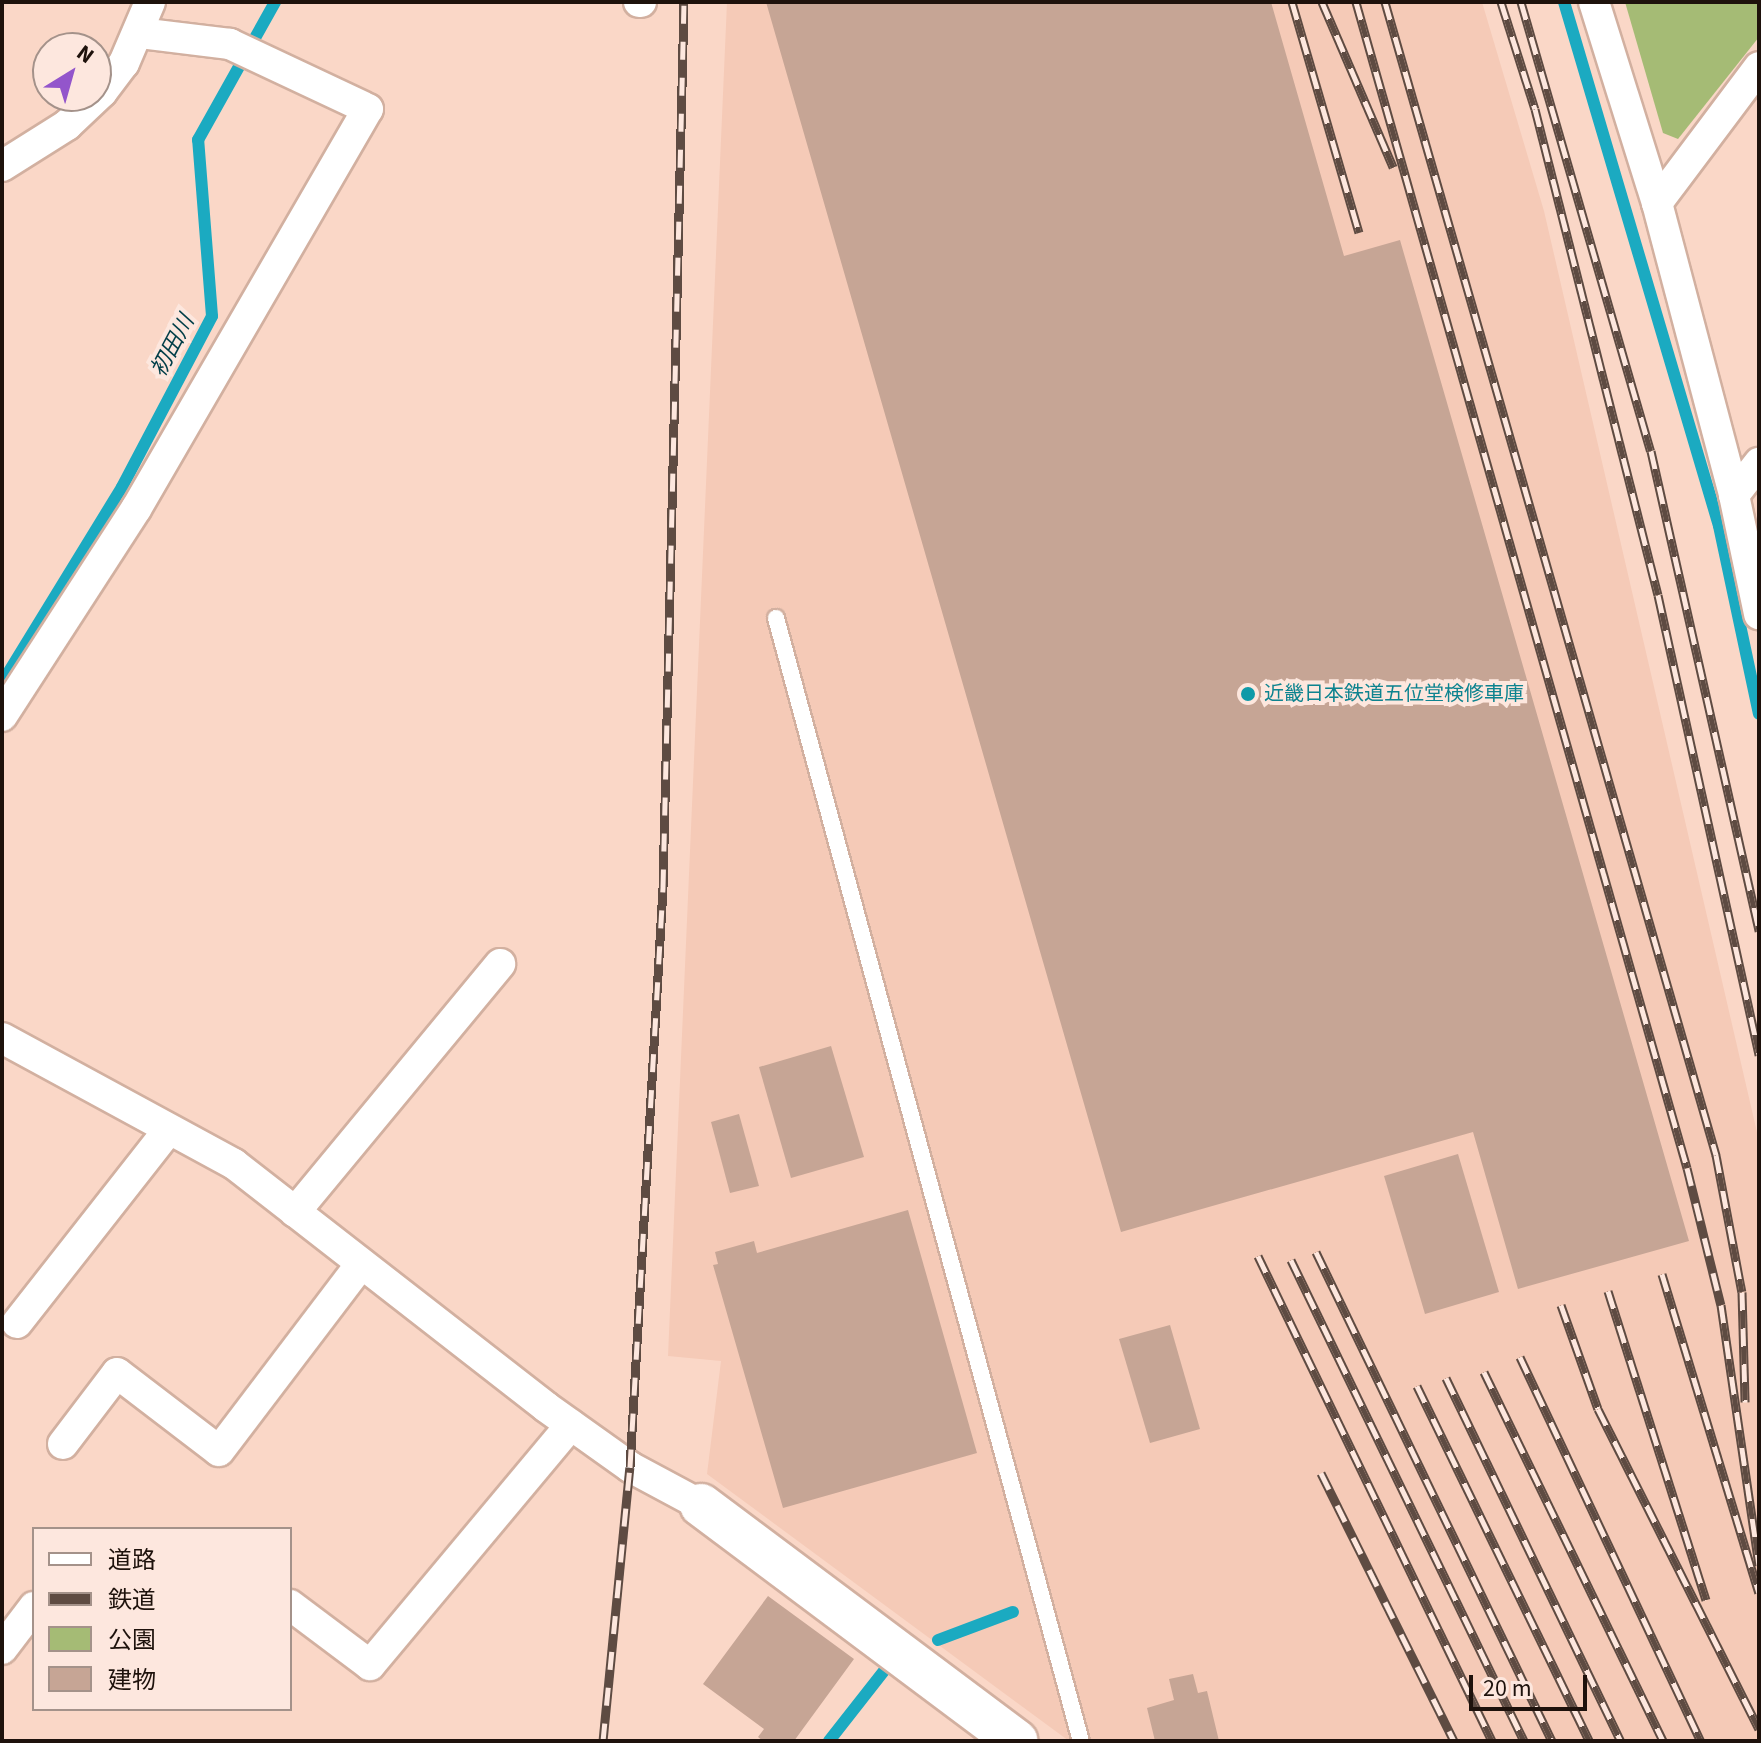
<!DOCTYPE html>
<html>
<head>
<meta charset="utf-8">
<style>
	body { margin:0 }
	#map { position:relative; width:1761px; height:1743px; overflow:hidden; background:#fad7c7; font-family:"Source Sans 3","Noto Sans JP",sans-serif }
	div>[style] { position:absolute }
	.built>* { inset:0; background:#f5cab7 }
	.green>* { inset:0; background:#a5bb75 }
	.stream>* { height:12px; margin:-6px; padding:0 6px; transform-origin:6px; border-radius:6px; background:#1baac1 }
	.building>* { inset:0; background:#c6a595 }
	.roads { filter:drop-shadow(2px 0 #d2b0a0) drop-shadow(-2px 0 #d2b0a0) drop-shadow(0 2px #d2b0a0) drop-shadow(0 -2px #d2b0a0) }
	.lane>* { height:16px; margin:-8px; padding:0 8px; transform-origin:8px; border-radius:8px; background:#fff }
	.street>* { height:30px; margin:-15px; padding:0 15px; transform-origin:15px; border-radius:15px; background:#fff }
	.secondary>* { height:42px; margin:-21px; padding:0 21px; transform-origin:21px; border-radius:21px; background:#fff }
	.rail>* { height:9px; margin-top:-4.5px; transform-origin:0; background:repeating-linear-gradient(90deg,#fde7de 0 18px,#5e4b42 0 36px); box-sizing:border-box; border-block:2px solid #5e4b42 }
	.dots>* { width:22px; height:22px; translate:-50% -50%; box-sizing:border-box; border:4px solid #fde7de; border-radius:50% }
	span { translate:-50% -50%; white-space:nowrap; text-align:center; line-height:1.15; -webkit-text-stroke:8px #fde7de; paint-order:stroke }
	.culture-label { font-size:20px; color:#0d838f }
	.left { translate:0 -50%; text-align:left }
	.water-label { font-size:22px; color:#013e48; font-style:italic }
	.frame { position:absolute; inset:0; border:4px solid #1e120c; pointer-events:none }
	.legend { position:absolute; left:32px; top:1527px; width:260px; height:184px; box-sizing:border-box; background:#fde7de; border:2px solid #a4928a; margin:0; padding:10px 14px; list-style:none; font-size:24px; color:#1e120c }
	.legend li { display:flex; align-items:center; gap:16px; height:40px }
	.legend b { width:40px; border:2px solid #a4928a }
	.north { position:absolute; left:32px; top:32px; width:80px; height:80px; box-sizing:border-box; background:#fde7de; border:2px solid #a4928a; border-radius:50%; rotate:37deg; font-size:22px; font-weight:700; line-height:32px; text-align:center; color:#1e120c }
	.north::after { content:''; display:block; margin:auto; width:28px; height:36px; background:#9355cb; clip-path:polygon(50% 0,100% 100%,50% 72%,0 100%) }
	.scale { position:absolute; left:1469px; top:1675px; width:118px; height:36px; box-sizing:border-box; border:4px solid #1e120c; border-top:0; padding-left:10px; font-size:24px; line-height:28px; white-space:nowrap; color:#1e120c; -webkit-text-stroke:6px #fde7de; paint-order:stroke }
</style>
</head>
<body>
<div id="map">
	<div class="built">
		<div style="clip-path:polygon(727px 2px,1482px 2px,1544px 211px,1759px 1141px,1759px 1741px,1069px 1741px,707px 1474px,721px 1361px,668px 1356px)"></div>
	</div>
	<div class="green">
		<div style="clip-path:polygon(1625px 2px,1759px 2px,1759px 37px,1678px 139px,1663px 133px)"></div>
	</div>
	<div class="stream">
		<div style="left:1564px;top:2px;width:546px;rotate:73.52deg"></div>
		<div style="left:1719px;top:526px;width:192px;rotate:78deg"></div>
		<div style="left:2px;top:683px;width:230px;rotate:-58.5deg"></div>
		<div style="left:122px;top:487px;width:193px;rotate:-62.2deg"></div>
		<div style="left:212px;top:316px;width:177px;rotate:-94.5deg"></div>
		<div style="left:198px;top:140px;width:158px;rotate:-60.8deg"></div>
		<div style="left:938px;top:1640px;width:80px;rotate:-20.5deg"></div>
		<div style="left:829px;top:1741px;width:105px;rotate:-51.9deg"></div>
	</div>
	<div class="building">
		<div style="clip-path:polygon(766px 2px,1271px 2px,1344px 256px,1400px 240px,1689px 1241px,1518px 1289px,1473px 1132px,1121px 1232px)"></div>
		<div style="clip-path:polygon(831px 1046px,864px 1157px,791px 1178px,759px 1067px)"></div>
		<div style="clip-path:polygon(739px 1114px,759px 1186px,730px 1193px,711px 1122px)"></div>
		<div style="clip-path:polygon(1458px 1154px,1499px 1292px,1425px 1314px,1384px 1176px)"></div>
		<div style="clip-path:polygon(908px 1210px,977px 1453px,783px 1508px,713px 1265px,718px 1264px,715px 1252px,754px 1241px,757px 1253px)"></div>
		<div style="clip-path:polygon(1170px 1325px,1200px 1429px,1150px 1443px,1119px 1339px)"></div>
		<div style="clip-path:polygon(768px 1596px,854px 1659px,794px 1741px,763px 1741px,758px 1737px,764px 1729px,703px 1684px)"></div>
		<div style="clip-path:polygon(1193px 1674px,1198px 1693px,1207px 1691px,1219px 1741px,1155px 1741px,1147px 1708px,1174px 1700px,1169px 1679px)"></div>
	</div>
	<div class="roads">
		<div class="lane">
			<div style="left:776px;top:618px;width:1164px;rotate:74.81deg"></div>
		</div>
		<div class="street">
			<div style="left:639px;top:2px;width:2px"></div>
			<div style="left:1594px;top:2px;width:211px;rotate:72.6deg"></div>
			<div style="left:1657px;top:203px;width:302px;rotate:75.2deg"></div>
			<div style="left:1734px;top:495px;width:122px;rotate:78.1deg"></div>
			<div style="left:2px;top:166px;width:77px;rotate:-32.2deg"></div>
			<div style="left:67px;top:125px;width:48px;rotate:-43.3deg"></div>
			<div style="left:102px;top:92px;width:36px;rotate:-53deg"></div>
			<div style="left:124px;top:63px;width:66px;rotate:-66.9deg"></div>
			<div style="left:1657px;top:203px;width:170px;rotate:-53.1deg"></div>
			<div style="left:1734px;top:495px;width:41px;rotate:-52deg"></div>
			<div style="left:2px;top:716px;width:247px;rotate:-57.1deg"></div>
			<div style="left:136px;top:509px;width:462px;rotate:-59.9deg"></div>
			<div style="left:368px;top:109px;width:153px;rotate:-154.8deg"></div>
			<div style="left:230px;top:44px;width:92px;rotate:-173.1deg"></div>
			<div style="left:2px;top:1038px;width:264px;rotate:28.5deg"></div>
			<div style="left:234px;top:1164px;width:395px;rotate:37.9deg"></div>
			<div style="left:546px;top:1407px;width:103px;rotate:35.5deg"></div>
			<div style="left:630px;top:1467px;width:81px;rotate:28.2deg"></div>
			<div style="left:295px;top:1212px;width:322px;rotate:-50.4deg"></div>
			<div style="left:17px;top:1323px;width:246px;rotate:-51.9deg"></div>
			<div style="left:63px;top:1444px;width:89px;rotate:-52.7deg"></div>
			<div style="left:117px;top:1373px;width:128px;rotate:37.4deg"></div>
			<div style="left:219px;top:1451px;width:235px;rotate:-52.8deg"></div>
			<div style="left:290px;top:1605px;width:100px;rotate:36.9deg"></div>
			<div style="left:370px;top:1665px;width:313px;rotate:-50.1deg"></div>
			<div style="left:2px;top:1649px;width:53px;rotate:-52.7deg"></div>
		</div>
		<div class="secondary">
			<div style="left:701px;top:1505px;width:394px;rotate:36.8deg"></div>
		</div>
	</div>
	<div class="rail">
		<div style="left:1292px;top:2px;width:240px;rotate:73.8deg"></div>
		<div style="left:1322px;top:2px;width:180px;rotate:66.7deg"></div>
		<div style="left:1356px;top:2px;width:1212px;rotate:74.15deg"></div>
		<div style="left:1687px;top:1168px;width:141px;rotate:76.1deg"></div>
		<div style="left:1721px;top:1305px;width:263px;rotate:81.7deg"></div>
		<div style="left:1385px;top:2px;width:1200px;rotate:73.98deg"></div>
		<div style="left:1716px;top:1155px;width:139px;rotate:79.3deg"></div>
		<div style="left:1742px;top:1292px;width:110px;rotate:88.4deg"></div>
		<div style="left:1501px;top:2px;width:112px;rotate:72.4deg"></div>
		<div style="left:1535px;top:109px;width:501px;rotate:75.8deg"></div>
		<div style="left:1658px;top:595px;width:471px;rotate:77.6deg"></div>
		<div style="left:1521px;top:2px;width:467px;rotate:73.9deg"></div>
		<div style="left:1651px;top:451px;width:492px;rotate:77.3deg"></div>
		<div style="left:1316px;top:1252px;width:543px;rotate:64.24deg"></div>
		<div style="left:1258px;top:1256px;width:538px;rotate:64.24deg"></div>
		<div style="left:1291px;top:1260px;width:534px;rotate:64.15deg"></div>
		<div style="left:1662px;top:1274px;width:333px;rotate:73.1deg"></div>
		<div style="left:1608px;top:1291px;width:324px;rotate:72.4deg"></div>
		<div style="left:1561px;top:1305px;width:110px;rotate:70.4deg"></div>
		<div style="left:1598px;top:1409px;width:358px;rotate:63.3deg"></div>
		<div style="left:1520px;top:1357px;width:425px;rotate:64.8deg"></div>
		<div style="left:1484px;top:1372px;width:410px;rotate:64.1deg"></div>
		<div style="left:1446px;top:1378px;width:403px;rotate:64.3deg"></div>
		<div style="left:1417px;top:1386px;width:394px;rotate:64.1deg"></div>
		<div style="left:1321px;top:1473px;width:299px;rotate:63.6deg"></div>
		<div style="left:603px;top:1741px;width:275px;rotate:-84.4deg"></div>
		<div style="left:630px;top:1467px;width:581px;rotate:-86.74deg"></div>
		<div style="left:663px;top:887px;width:885px;rotate:-88.64deg"></div>
	</div>
	<div class="dots">
		<div style="left:1248px;top:694px;background:#0f9aa8"></div>
	</div>
	<div class="culture-label">
		<span class="left" style="left:1264px;top:694px">近畿日本鉄道五位堂検修車庫</span>
	</div>
	<div class="water-label">
		<span style="left:173px;top:346px;rotate:-62deg">初田川</span>
	</div>
	<div class="frame"></div>
	<ul class="legend">
	<li><b style="height:10px;background:#fff"></b>道路</li>
	<li><b style="height:10px;background:#5e4b42"></b>鉄道</li>
	<li><b style="height:22px;background:#a5bb75"></b>公園</li>
	<li><b style="height:22px;background:#c6a595"></b>建物</li>
	</ul>
	<div class="north">N</div>
	<div class="scale">20 m</div>
</div>
</body>
</html>
